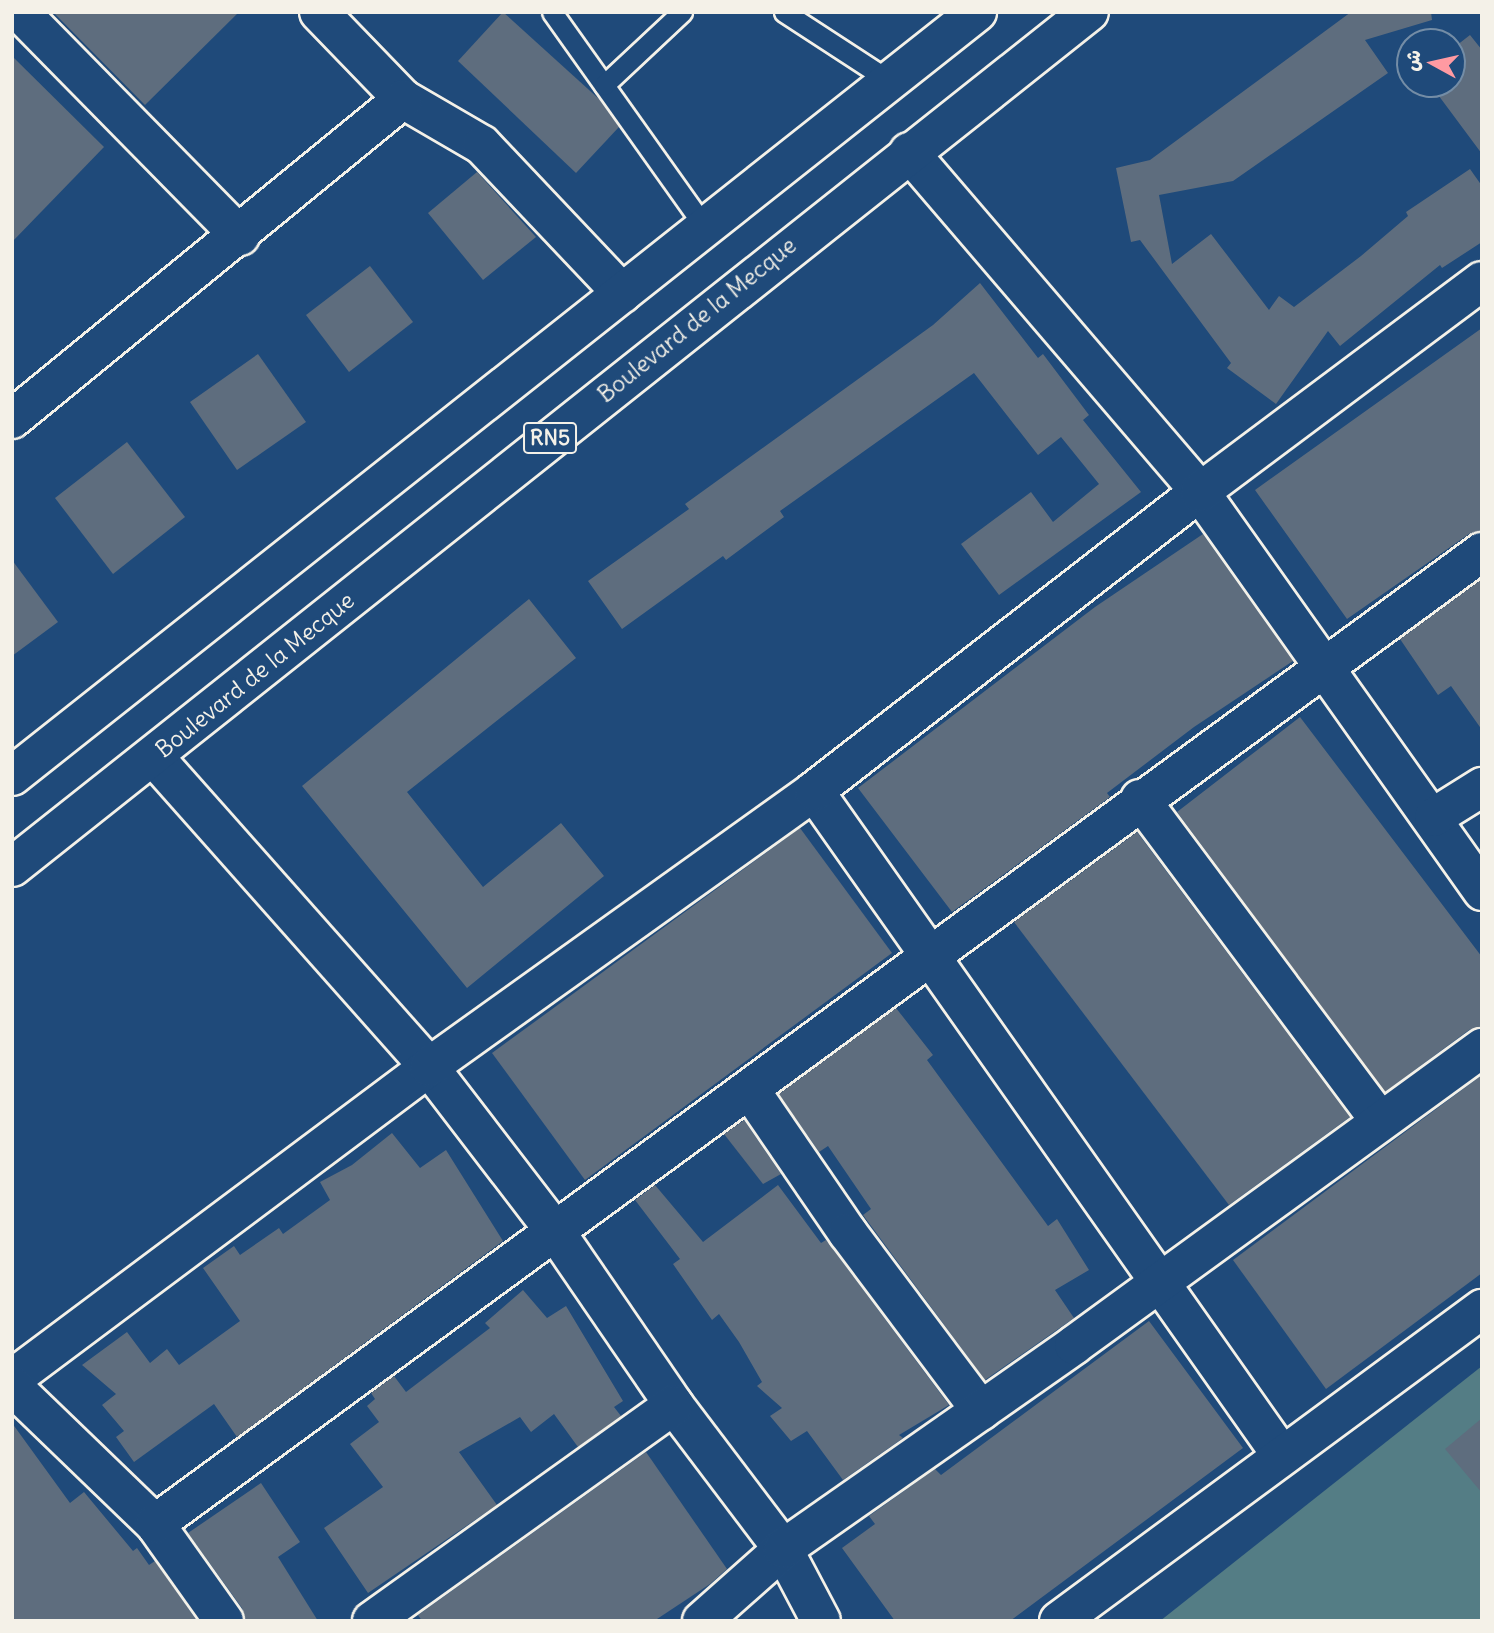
<!DOCTYPE html>
<html>
<head>
<meta charset="utf-8">
<style>
	body { margin:0 }
	#map { position:relative; width:1494px; height:1633px; overflow:hidden; background:#1f4a7a; font-family:Delius,"Playpen Sans Arabic",sans-serif }
	div>[style] { position:absolute }
	.green>* { inset:0; background:#547d85 }
	.building>* { inset:0; background:#5e6d7e }
	.roads { filter:drop-shadow(2px 0 #f4f1e8) drop-shadow(-2px 0 #f4f1e8) drop-shadow(0 2px #f4f1e8) drop-shadow(0 -2px #f4f1e8) }
	.lane>* { height:19px; margin:-9.5px; padding:0 9.5px; transform-origin:9.5px; border-radius:9.5px; background:#1f4a7a }
	.street>* { height:38px; margin:-19px; padding:0 19px; transform-origin:19px; border-radius:19px; background:#1f4a7a }
	.primary>* { height:38px; margin:-19px; padding:0 19px; transform-origin:19px; border-radius:19px; background:#1f4a7a }
	span { translate:-50% -50%; white-space:nowrap; text-align:center; line-height:1.15; -webkit-text-stroke:5px #1f4a7a; paint-order:stroke }
	.shield-label span { padding:2px 5px; background:#1f4a7a; border:2px solid; border-radius:5px; -webkit-text-stroke-width:0 }
	.shield-label { font-size:21px; color:#f4f1e8; font-weight:700 }
	.street-label { font-size:23px; color:#f4f1e8 }
	.frame { position:absolute; inset:0; border:14px solid #f4f1e8; pointer-events:none }
	.north { position:absolute; left:1396px; top:28px; width:70px; height:70px; box-sizing:border-box; background:#1f4a7a; border:2px solid #748da6; border-radius:50%; rotate:278deg; font-size:19px; font-weight:700; line-height:28px; text-align:center; color:#f4f1e8 }
	.north::after { content:''; display:block; margin:auto; width:24px; height:32px; background:#ff9aa2; clip-path:polygon(50% 0,100% 100%,50% 72%,0 100%) }
</style>
</head>
<body>
<div id="map">
	<div class="green">
		<div style="clip-path:polygon(1482px 1366px,1482px 1621px,1160px 1621px)"></div>
	</div>
	<div class="building">
		<div style="clip-path:polygon(53px 12px,239px 12px,145px 105px)"></div>
		<div style="clip-path:polygon(503px 12px,599px 99px,619px 127px,576px 173px,458px 61px)"></div>
		<div style="clip-path:polygon(1351px 12px,1431px 12px,1432px 20px,1365px 40px,1388px 73px,1233px 181px,1159px 195px,1172px 264px,1211px 234px,1269px 310px,1279px 296px,1294px 307px,1361px 256px,1408px 216px,1406px 212px,1470px 169px,1482px 186px,1482px 242px,1442px 268px,1440px 265px,1340px 346px,1328px 331px,1276px 404px,1227px 368px,1231px 363px,1140px 240px,1131px 242px,1116px 168px,1150px 160px)"></div>
		<div style="clip-path:polygon(1470px 35px,1482px 50px,1482px 154px,1430px 84px,1452px 84px,1452px 49px)"></div>
		<div style="clip-path:polygon(12px 56px,104px 147px,12px 242px)"></div>
		<div style="clip-path:polygon(477px 172px,536px 237px,483px 280px,428px 213px)"></div>
		<div style="clip-path:polygon(370px 266px,413px 322px,349px 372px,306px 315px)"></div>
		<div style="clip-path:polygon(980px 283px,1038px 358px,1043px 354px,1089px 415px,1083px 420px,1141px 492px,999px 595px,961px 544px,1031px 492px,1053px 522px,1099px 484px,1061px 437px,1038px 455px,974px 373px,780px 511px,784px 517px,726px 560px,723px 556px,622px 629px,588px 581px,689px 509px,685px 504px,933px 325px)"></div>
		<div style="clip-path:polygon(1482px 328px,1482px 530px,1469px 534px,1347px 619px,1255px 490px)"></div>
		<div style="clip-path:polygon(258px 354px,306px 422px,237px 470px,190px 402px)"></div>
		<div style="clip-path:polygon(127px 442px,185px 517px,113px 574px,55px 498px)"></div>
		<div style="clip-path:polygon(1203px 534px,1293px 661px,1194px 727px,1107px 793px,1110px 797px,952px 912px,858px 788px,1095px 607px)"></div>
		<div style="clip-path:polygon(12px 560px,58px 622px,12px 656px)"></div>
		<div style="clip-path:polygon(1482px 579px,1482px 730px,1451px 686px,1438px 695px,1400px 639px)"></div>
		<div style="clip-path:polygon(529px 599px,576px 658px,407px 792px,483px 887px,561px 823px,604px 876px,467px 988px,302px 786px)"></div>
		<div style="clip-path:polygon(1300px 717px,1482px 957px,1482px 1026px,1469px 1030px,1385px 1092px,1177px 812px)"></div>
		<div style="clip-path:polygon(800px 828px,892px 953px,585px 1180px,492px 1053px)"></div>
		<div style="clip-path:polygon(1137px 832px,1350px 1117px,1229px 1205px,1014px 922px)"></div>
		<div style="clip-path:polygon(896px 1008px,933px 1055px,927px 1060px,1048px 1226px,1057px 1219px,1089px 1270px,1055px 1290px,1074px 1318px,985px 1380px,863px 1215px,871px 1209px,828px 1146px,819px 1152px,779px 1094px)"></div>
		<div style="clip-path:polygon(1482px 1075px,1482px 1273px,1326px 1389px,1233px 1260px)"></div>
		<div style="clip-path:polygon(744px 1120px,781px 1174px,763px 1184px,724px 1134px)"></div>
		<div style="clip-path:polygon(392px 1133px,420px 1168px,446px 1150px,503px 1241px,237px 1437px,214px 1404px,134px 1462px,116px 1437px,124px 1431px,102px 1405px,116px 1394px,82px 1365px,127px 1332px,150px 1363px,167px 1349px,179px 1365px,240px 1321px,203px 1268px,234px 1246px,240px 1255px,279px 1228px,283px 1234px,330px 1200px,320px 1182px,352px 1165px)"></div>
		<div style="clip-path:polygon(655px 1185px,703px 1242px,778px 1185px,821px 1243px,826px 1240px,949px 1405px,899px 1435px,903px 1438px,843px 1480px,807px 1431px,791px 1441px,770px 1416px,782px 1408px,757px 1386px,762px 1382px,739px 1342px,719px 1314px,712px 1320px,673px 1264px,680px 1259px,635px 1200px)"></div>
		<div style="clip-path:polygon(523px 1290px,547px 1318px,566px 1306px,623px 1401px,614px 1407px,621px 1416px,578px 1447px,554px 1414px,531px 1432px,520px 1417px,459px 1452px,497px 1505px,368px 1593px,324px 1528px,383px 1487px,350px 1444px,379px 1422px,367px 1406px,375px 1399px,371px 1393px,394px 1376px,406px 1392px,490px 1328px,485px 1323px)"></div>
		<div style="clip-path:polygon(1149px 1321px,1243px 1448px,1010px 1621px,895px 1621px,842px 1548px,875px 1524px,869px 1516px,935px 1469px,941px 1475px)"></div>
		<div style="clip-path:polygon(1482px 1418px,1482px 1493px,1445px 1449px)"></div>
		<div style="clip-path:polygon(12px 1423px,70px 1503px,84px 1492px,133px 1551px,137px 1548px,149px 1565px,155px 1561px,197px 1621px,12px 1621px)"></div>
		<div style="clip-path:polygon(646px 1452px,727px 1569px,710px 1584px,654px 1621px,422px 1621px,418px 1615px)"></div>
		<div style="clip-path:polygon(261px 1483px,300px 1542px,278px 1557px,318px 1621px,246px 1621px,242px 1608px,188px 1533px)"></div>
	</div>
	<div class="roads">
		<div class="lane">
			<div style="left:552px;top:12px;width:264px;rotate:54.6deg"></div>
			<div style="left:784px;top:12px;width:126px;rotate:33.1deg"></div>
			<div style="left:604px;top:85px;width:107px;rotate:-43.1deg"></div>
		</div>
		<div class="street">
			<div style="left:20px;top:12px;width:314px;rotate:45.5deg"></div>
			<div style="left:319px;top:12px;width:121px;rotate:46deg"></div>
			<div style="left:403px;top:99px;width:91px;rotate:30.2deg"></div>
			<div style="left:482px;top:145px;width:204px;rotate:46.6deg"></div>
			<div style="left:909px;top:152px;width:448px;rotate:49.4deg"></div>
			<div style="left:1200px;top:492px;width:489px;rotate:54.7deg"></div>
			<div style="left:12px;top:419px;width:505px;rotate:-39.3deg"></div>
			<div style="left:154px;top:757px;width:414px;rotate:48.4deg"></div>
			<div style="left:429px;top:1067px;width:210px;rotate:52.5deg"></div>
			<div style="left:557px;top:1234px;width:207px;rotate:55.6deg"></div>
			<div style="left:674px;top:1405px;width:181px;rotate:52.9deg"></div>
			<div style="left:783px;top:1549px;width:81px;rotate:62.2deg"></div>
			<div style="left:814px;top:791px;width:813px;rotate:54.86deg"></div>
			<div style="left:1140px;top:799px;width:400px;rotate:53.3deg"></div>
			<div style="left:1434px;top:817px;width:57px;rotate:-32deg"></div>
			<div style="left:750px;top:1090px;width:173px;rotate:55.6deg"></div>
			<div style="left:848px;top:1233px;width:222px;rotate:53.2deg"></div>
			<div style="left:12px;top:1379px;width:521px;rotate:-36.8deg"></div>
			<div style="left:429px;top:1067px;width:474px;rotate:-35.6deg"></div>
			<div style="left:814px;top:791px;width:488px;rotate:-37.8deg"></div>
			<div style="left:1200px;top:492px;width:352px;rotate:-36.8deg"></div>
			<div style="left:12px;top:1386px;width:199px;rotate:44deg"></div>
			<div style="left:155px;top:1524px;width:119px;rotate:54.6deg"></div>
			<div style="left:155px;top:1524px;width:1645px;rotate:-36.22deg"></div>
			<div style="left:372px;top:1621px;width:371px;rotate:-35.6deg"></div>
			<div style="left:702px;top:1621px;width:108px;rotate:-41.6deg"></div>
			<div style="left:783px;top:1549px;width:355px;rotate:-35deg"></div>
			<div style="left:1074px;top:1345px;width:505px;rotate:-36.05deg"></div>
			<div style="left:1059px;top:1621px;width:526px;rotate:-36.41deg"></div>
		</div>
		<div class="primary">
			<div style="left:12px;top:776px;width:1231px;rotate:-38.37deg"></div>
			<div style="left:12px;top:867px;width:1375px;rotate:-38.45deg"></div>
		</div>
	</div>
	<div class="shield-label">
		<span style="left:550px;top:438px">RN5</span>
	</div>
	<div class="street-label">
		<span style="left:697px;top:320px;rotate:-39deg">Boulevard de la Mecque</span>
		<span style="left:255px;top:675px;rotate:-39deg">Boulevard de la Mecque</span>
	</div>
	<div class="frame"></div>
	<div class="north">ش</div>
</div>
</body>
</html>
